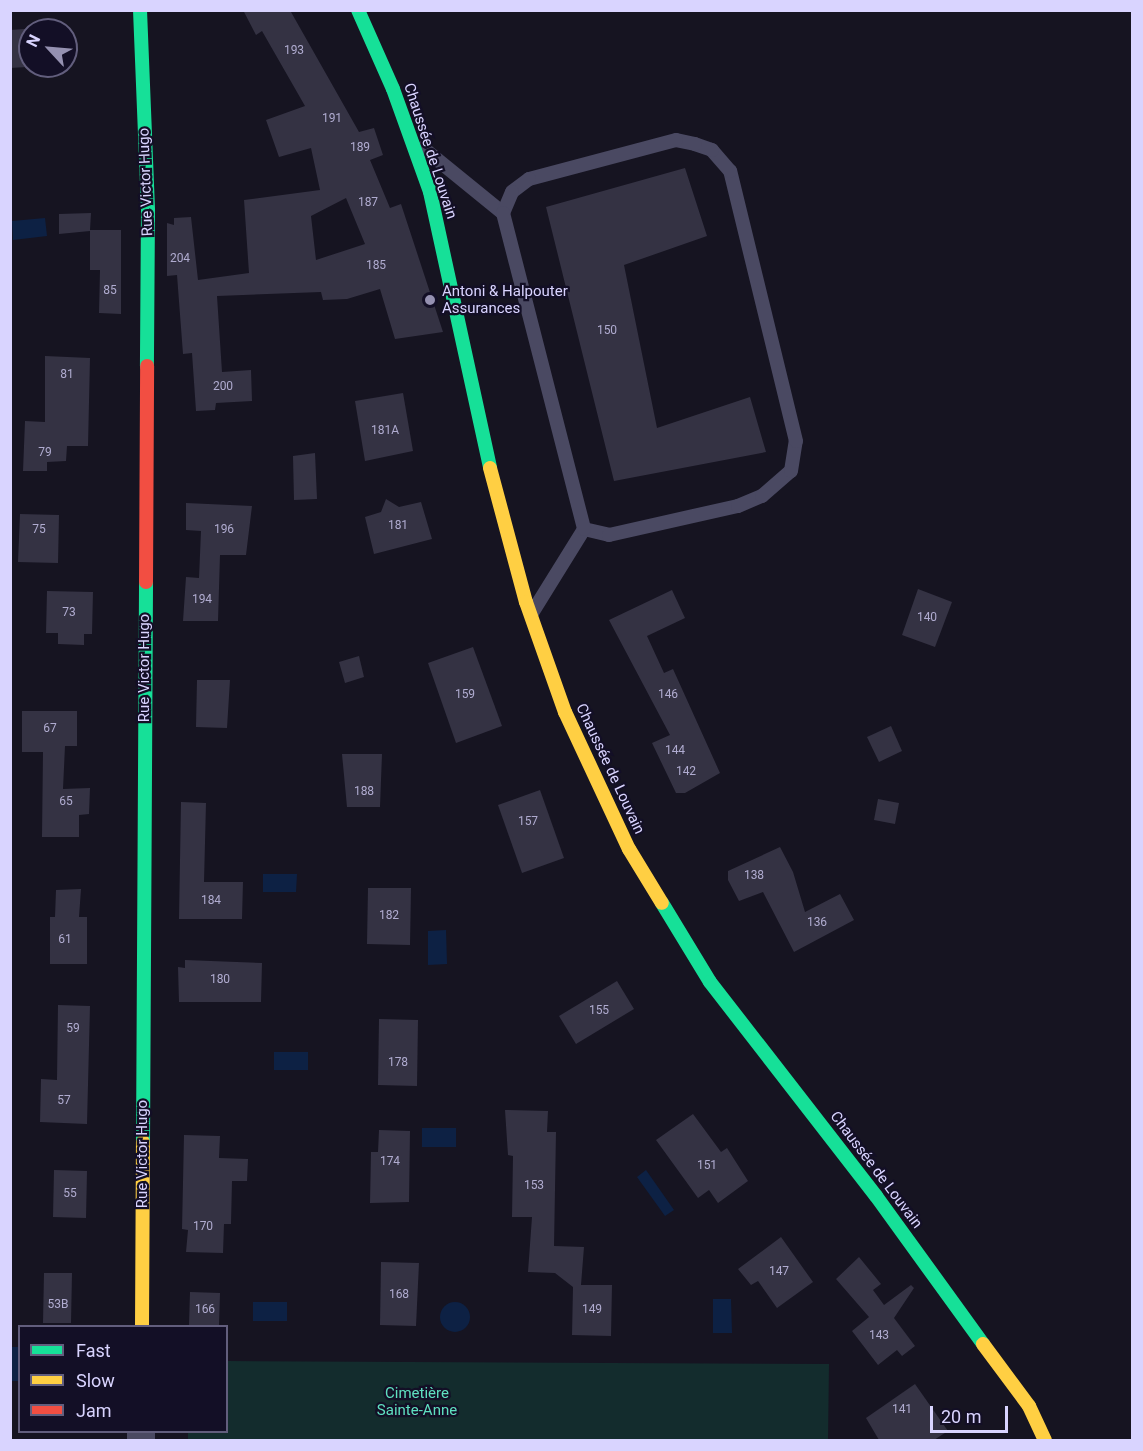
<!DOCTYPE html>
<html>
<head>
<meta charset="utf-8">
<style>
	body { margin:0 }
	#map { position:relative; width:1143px; height:1451px; overflow:hidden; background:#161421; font-family:Roboto,sans-serif }
	div>[style] { position:absolute }
	.green>* { inset:0; background:#132c2d }
	.water>* { inset:0; background:#0d2144 }
	.round { border-radius:50% }
	.building>* { inset:0; background:#343243 }
	.lane>* { height:14px; margin:-7px; padding:0 7px; transform-origin:7px; border-radius:7px; background:#4a4962 }
	.street>* { height:28px; margin:-14px; padding:0 14px; transform-origin:14px; border-radius:14px; background:#4a4962 }
	.fast>* { height:14px; margin:-7px; padding:0 7px; transform-origin:7px; border-radius:7px; background:#16e098 }
	.slow>* { height:14px; margin:-7px; padding:0 7px; transform-origin:7px; border-radius:7px; background:#ffcf43 }
	.jam>* { height:14px; margin:-7px; padding:0 7px; transform-origin:7px; border-radius:7px; background:#f24e42 }
	.dots>* { width:16px; height:16px; translate:-50% -50%; box-sizing:border-box; border:3px solid #130f26; border-radius:50% }
	span { translate:-50% -50%; white-space:nowrap; text-align:center; line-height:1.15; -webkit-text-stroke:4.5px #130f26; paint-order:stroke }
	.number-label { font-size:12px; color:#b0acd0 }
	.number-label span { -webkit-text-stroke-width:0 }
	.street-label { font-size:15px; color:#d9d4ff }
	.poi-label { font-size:15px; color:#d9d4ff }
	.left { translate:0 -50%; text-align:left }
	.park-label { font-size:15px; color:#5fe0c0 }
	.frame { position:absolute; inset:0; border:12px solid #d9d4ff; pointer-events:none }
	.legend { position:absolute; left:18px; top:1325px; width:210px; height:108px; box-sizing:border-box; background:#130f26; border:2px solid #625e7d; margin:0; padding:8px 10px; list-style:none; font-size:18px; color:#d9d4ff }
	.legend li { display:flex; align-items:center; gap:12px; height:30px }
	.legend b { width:30px; border:2px solid #625e7d }
	.north { position:absolute; left:18px; top:18px; width:60px; height:60px; box-sizing:border-box; background:#130f26; border:2px solid #625e7d; border-radius:50%; rotate:296deg; font-size:16px; font-weight:700; line-height:24px; text-align:center; color:#d9d4ff }
	.north::after { content:''; display:block; margin:auto; width:21px; height:27px; background:#9591b1; clip-path:polygon(50% 0,100% 100%,50% 72%,0 100%) }
	.scale { position:absolute; left:930px; top:1406px; width:78px; height:27px; box-sizing:border-box; border:3px solid #d9d4ff; border-top:0; padding-left:8px; font-size:18px; line-height:21px; white-space:nowrap; color:#d9d4ff; -webkit-text-stroke:4px #130f26; paint-order:stroke }
</style>
</head>
<body>
<div id="map">
	<div class="green">
		<div style="clip-path:polygon(227px 1361px,829px 1364px,828px 1440px,188px 1440px,188px 1432px,226px 1432px)"></div>
	</div>
	<div class="water">
		<div style="clip-path:polygon(45px 218px,47px 236px,13px 240px,12px 221px)"></div>
		<div style="clip-path:polygon(263px 874px,297px 874px,296px 892px,263px 892px)"></div>
		<div style="clip-path:polygon(446px 930px,447px 964px,428px 965px,428px 931px)"></div>
		<div style="clip-path:polygon(274px 1052px,308px 1052px,308px 1070px,274px 1070px)"></div>
		<div style="clip-path:polygon(422px 1128px,456px 1128px,456px 1147px,422px 1147px)"></div>
		<div style="clip-path:polygon(646px 1170px,674px 1210px,665px 1216px,637px 1177px)"></div>
		<div style="clip-path:polygon(713px 1299px,731px 1299px,732px 1333px,713px 1333px)"></div>
		<div class="round" style="left:440px;top:1302px;width:30px;height:30px"></div>
		<div style="clip-path:polygon(253px 1302px,287px 1302px,287px 1321px,253px 1321px)"></div>
		<div style="clip-path:polygon(11px 1347px,19px 1347px,19px 1381px,11px 1381px)"></div>
	</div>
	<div class="building">
		<div style="clip-path:polygon(evenodd,243px 10px,294px 10px,291px 12px,359px 132px,374px 128px,383px 155px,370px 160px,390px 208px,401px 204px,443px 332px,395px 339px,380px 289px,347px 299px,323px 300px,321px 292px,217px 296px,222px 372px,251px 370px,252px 401px,216px 403px,215px 410px,196px 411px,192px 353px,183px 354px,177px 275px,167px 276px,167px 223px,174px 225px,174px 218px,191px 217px,198px 280px,249px 273px,244px 200px,320px 190px,311px 148px,279px 157px,266px 120px,305px 106px,262px 31px,256px 35px,243px 10px,346px 198px,365px 244px,316px 260px,311px 216px,346px 198px)"></div>
		<div style="clip-path:polygon(52px 27px,30px 30px,30px 66px,45px 66px,10px 68px,10px 30px)"></div>
		<div style="clip-path:polygon(685px 168px,707px 236px,624px 265px,657px 428px,750px 397px,766px 452px,614px 481px,546px 207px)"></div>
		<div style="clip-path:polygon(91px 213px,90px 230px,121px 230px,121px 314px,99px 313px,100px 270px,90px 270px,90px 231px,59px 234px,59px 214px)"></div>
		<div style="clip-path:polygon(45px 356px,90px 358px,88px 446px,67px 446px,66px 461px,47px 462px,47px 471px,23px 471px,25px 421px,45px 422px)"></div>
		<div style="clip-path:polygon(403px 393px,413px 451px,365px 461px,355px 401px)"></div>
		<div style="clip-path:polygon(315px 453px,317px 499px,294px 500px,293px 456px)"></div>
		<div style="clip-path:polygon(386px 499px,399px 507px,421px 502px,432px 539px,374px 554px,365px 517px,381px 512px)"></div>
		<div style="clip-path:polygon(186px 503px,252px 506px,246px 555px,220px 555px,218px 621px,183px 621px,186px 577px,199px 578px,201px 531px,186px 530px)"></div>
		<div style="clip-path:polygon(20px 514px,59px 515px,58px 563px,18px 562px)"></div>
		<div style="clip-path:polygon(918px 589px,952px 602px,935px 647px,902px 635px)"></div>
		<div style="clip-path:polygon(672px 590px,685px 618px,647px 636px,664px 673px,673px 669px,720px 773px,685px 793px,676px 793px,652px 743px,670px 735px,609px 620px)"></div>
		<div style="clip-path:polygon(47px 591px,93px 592px,92px 634px,84px 634px,84px 645px,58px 644px,58px 633px,46px 633px)"></div>
		<div style="clip-path:polygon(473px 647px,502px 726px,456px 743px,428px 663px)"></div>
		<div style="clip-path:polygon(359px 656px,364px 677px,345px 683px,339px 662px)"></div>
		<div style="clip-path:polygon(197px 680px,230px 680px,227px 728px,196px 727px)"></div>
		<div style="clip-path:polygon(22px 711px,77px 711px,77px 746px,65px 746px,63px 789px,90px 788px,89px 814px,79px 815px,79px 837px,42px 837px,43px 752px,22px 752px)"></div>
		<div style="clip-path:polygon(891px 726px,902px 751px,879px 762px,867px 737px)"></div>
		<div style="clip-path:polygon(342px 754px,382px 754px,380px 807px,347px 807px)"></div>
		<div style="clip-path:polygon(540px 790px,564px 858px,522px 873px,498px 805px)"></div>
		<div style="clip-path:polygon(878px 799px,899px 803px,895px 824px,874px 820px)"></div>
		<div style="clip-path:polygon(181px 802px,206px 803px,204px 882px,243px 882px,242px 919px,179px 919px)"></div>
		<div style="clip-path:polygon(780px 847px,793px 872px,805px 912px,840px 894px,854px 920px,794px 952px,763px 892px,739px 901px,728px 880px,728px 871px)"></div>
		<div style="clip-path:polygon(368px 888px,411px 888px,410px 945px,367px 944px)"></div>
		<div style="clip-path:polygon(81px 889px,79px 917px,87px 917px,87px 964px,50px 964px,50px 917px,55px 917px,56px 890px)"></div>
		<div style="clip-path:polygon(185px 960px,262px 963px,261px 1002px,179px 1002px,178px 967px,185px 968px)"></div>
		<div style="clip-path:polygon(617px 981px,634px 1009px,576px 1044px,559px 1016px)"></div>
		<div style="clip-path:polygon(58px 1005px,90px 1006px,87px 1124px,40px 1122px,41px 1079px,57px 1080px)"></div>
		<div style="clip-path:polygon(379px 1019px,418px 1020px,417px 1086px,378px 1085px)"></div>
		<div style="clip-path:polygon(505px 1110px,548px 1111px,547px 1132px,556px 1132px,554px 1246px,584px 1247px,581px 1285px,612px 1285px,611px 1336px,572px 1335px,573px 1287px,555px 1273px,528px 1272px,532px 1217px,512px 1217px,513px 1156px,508px 1155px)"></div>
		<div style="clip-path:polygon(693px 1114px,721px 1152px,727px 1148px,748px 1181px,718px 1203px,709px 1190px,698px 1198px,656px 1140px)"></div>
		<div style="clip-path:polygon(379px 1130px,410px 1131px,409px 1202px,370px 1203px,371px 1152px,378px 1152px)"></div>
		<div style="clip-path:polygon(184px 1135px,220px 1136px,219px 1158px,248px 1159px,247px 1181px,232px 1181px,231px 1224px,224px 1224px,223px 1253px,186px 1252px,188px 1230px,182px 1229px)"></div>
		<div style="clip-path:polygon(54px 1170px,87px 1171px,86px 1218px,53px 1217px)"></div>
		<div style="clip-path:polygon(781px 1237px,813px 1282px,777px 1308px,758px 1281px,751px 1285px,738px 1269px)"></div>
		<div style="clip-path:polygon(859px 1257px,881px 1284px,873px 1290px,884px 1305px,911px 1285px,914px 1288px,894px 1318px,915px 1346px,902px 1356px,897px 1350px,878px 1365px,852px 1331px,869px 1317px,836px 1279px)"></div>
		<div style="clip-path:polygon(381px 1262px,419px 1263px,416px 1326px,380px 1325px)"></div>
		<div style="clip-path:polygon(44px 1273px,72px 1273px,71px 1323px,43px 1323px)"></div>
		<div style="clip-path:polygon(190px 1292px,220px 1293px,219px 1326px,189px 1326px)"></div>
		<div style="clip-path:polygon(915px 1384px,948px 1431px,934px 1440px,879px 1440px,866px 1418px)"></div>
	</div>
	<div class="lane">
		<div style="left:423px;top:148px;width:103px;rotate:39.1deg"></div>
		<div style="left:532px;top:613px;width:99px;rotate:-58.2deg"></div>
		<div style="left:584px;top:529px;width:26px;rotate:13deg"></div>
		<div style="left:609px;top:535px;width:132px;rotate:-12.7deg"></div>
		<div style="left:738px;top:506px;width:26px;rotate:-23deg"></div>
		<div style="left:762px;top:496px;width:38px;rotate:-41deg"></div>
		<div style="left:791px;top:471px;width:30px;rotate:-81deg"></div>
		<div style="left:796px;top:441px;width:278px;rotate:-103.7deg"></div>
		<div style="left:730px;top:171px;width:28px;rotate:-131deg"></div>
		<div style="left:712px;top:150px;width:18px;rotate:-161deg"></div>
		<div style="left:695px;top:144px;width:19px;rotate:-168deg"></div>
		<div style="left:676px;top:140px;width:152px;rotate:165.1deg"></div>
		<div style="left:529px;top:179px;width:21px;rotate:143deg"></div>
		<div style="left:512px;top:192px;width:23px;rotate:113deg"></div>
		<div style="left:503px;top:213px;width:326px;rotate:75.6deg"></div>
	</div>
	<div class="street">
		<div style="left:141px;top:1440px;width:8px;rotate:-90deg"></div>
	</div>
	<div class="fast">
		<div style="left:140px;top:10px;width:201px;rotate:87.7deg"></div>
		<div style="left:148px;top:211px;width:155px;rotate:90.4deg"></div>
		<div style="left:358px;top:10px;width:86px;rotate:66.1deg"></div>
		<div style="left:393px;top:89px;width:109px;rotate:70.2deg"></div>
		<div style="left:430px;top:192px;width:282px;rotate:77.7deg"></div>
		<div style="left:662px;top:903px;width:92px;rotate:58.7deg"></div>
		<div style="left:710px;top:982px;width:271px;rotate:52.2deg"></div>
		<div style="left:876px;top:1196px;width:183px;rotate:54.1deg"></div>
		<div style="left:143px;top:1142px;width:560px;rotate:-89.69deg"></div>
	</div>
	<div class="slow">
		<div style="left:490px;top:468px;width:139px;rotate:75deg"></div>
		<div style="left:526px;top:602px;width:117px;rotate:70.5deg"></div>
		<div style="left:565px;top:712px;width:151px;rotate:65deg"></div>
		<div style="left:629px;top:849px;width:63px;rotate:58.6deg"></div>
		<div style="left:142px;top:1326px;width:184px;rotate:-89.7deg"></div>
		<div style="left:983px;top:1344px;width:77px;rotate:53.4deg"></div>
		<div style="left:1029px;top:1406px;width:38px;rotate:65deg"></div>
	</div>
	<div class="jam">
		<div style="left:146px;top:582px;width:216px;rotate:-89.7deg"></div>
	</div>
	<div class="dots">
		<div style="left:430px;top:300px;background:#9591b1"></div>
	</div>
	<div class="number-label">
		<span style="left:294px;top:51px">193</span>
		<span style="left:332px;top:119px">191</span>
		<span style="left:360px;top:148px">189</span>
		<span style="left:368px;top:203px">187</span>
		<span style="left:180px;top:259px">204</span>
		<span style="left:376px;top:266px">185</span>
		<span style="left:110px;top:291px">85</span>
		<span style="left:607px;top:331px">150</span>
		<span style="left:67px;top:375px">81</span>
		<span style="left:223px;top:387px">200</span>
		<span style="left:385px;top:431px">181A</span>
		<span style="left:45px;top:453px">79</span>
		<span style="left:398px;top:526px">181</span>
		<span style="left:39px;top:530px">75</span>
		<span style="left:224px;top:530px">196</span>
		<span style="left:202px;top:600px">194</span>
		<span style="left:69px;top:613px">73</span>
		<span style="left:927px;top:618px">140</span>
		<span style="left:465px;top:695px">159</span>
		<span style="left:668px;top:695px">146</span>
		<span style="left:50px;top:729px">67</span>
		<span style="left:675px;top:751px">144</span>
		<span style="left:686px;top:772px">142</span>
		<span style="left:364px;top:792px">188</span>
		<span style="left:66px;top:802px">65</span>
		<span style="left:528px;top:822px">157</span>
		<span style="left:754px;top:876px">138</span>
		<span style="left:211px;top:901px">184</span>
		<span style="left:389px;top:916px">182</span>
		<span style="left:817px;top:923px">136</span>
		<span style="left:65px;top:940px">61</span>
		<span style="left:220px;top:980px">180</span>
		<span style="left:599px;top:1011px">155</span>
		<span style="left:73px;top:1029px">59</span>
		<span style="left:398px;top:1063px">178</span>
		<span style="left:64px;top:1101px">57</span>
		<span style="left:390px;top:1162px">174</span>
		<span style="left:707px;top:1166px">151</span>
		<span style="left:534px;top:1186px">153</span>
		<span style="left:70px;top:1194px">55</span>
		<span style="left:203px;top:1227px">170</span>
		<span style="left:779px;top:1272px">147</span>
		<span style="left:399px;top:1295px">168</span>
		<span style="left:58px;top:1305px">53B</span>
		<span style="left:205px;top:1310px">166</span>
		<span style="left:592px;top:1310px">149</span>
		<span style="left:879px;top:1336px">143</span>
		<span style="left:902px;top:1410px">141</span>
	</div>
	<div class="street-label">
		<span style="left:430px;top:151px;rotate:72deg">Chaussée de Louvain</span>
		<span style="left:146px;top:182px;rotate:-92deg">Rue Victor Hugo</span>
		<span style="left:145px;top:668px;rotate:-90deg">Rue Victor Hugo</span>
		<span style="left:610px;top:769px;rotate:65deg">Chaussée de Louvain</span>
		<span style="left:143px;top:1154px;rotate:-90deg">Rue Victor Hugo</span>
		<span style="left:876px;top:1170px;rotate:53deg">Chaussée de Louvain</span>
	</div>
	<div class="poi-label">
		<span class="left" style="left:442px;top:300px">Antoni &amp; Halpouter<br>Assurances</span>
	</div>
	<div class="park-label">
		<span style="left:417px;top:1402px">Cimetière<br>Sainte-Anne</span>
	</div>
	<div class="frame"></div>
	<ul class="legend">
	<li><b style="height:8px;background:#16e098"></b>Fast</li>
	<li><b style="height:8px;background:#ffcf43"></b>Slow</li>
	<li><b style="height:8px;background:#f24e42"></b>Jam</li>
	</ul>
	<div class="north">N</div>
	<div class="scale">20 m</div>
</div>
</body>
</html>
